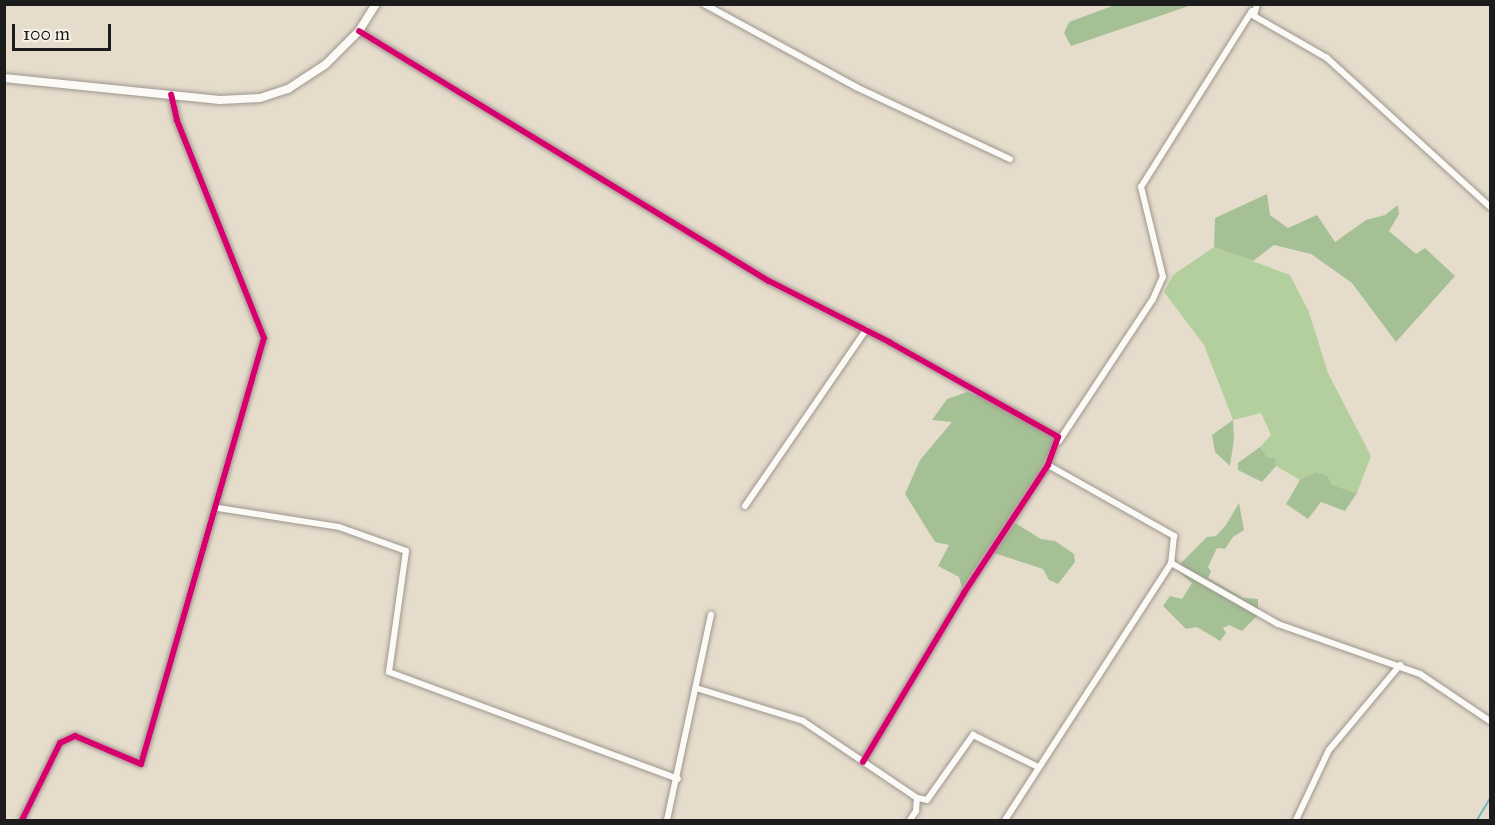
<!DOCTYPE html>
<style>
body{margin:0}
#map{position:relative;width:1495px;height:825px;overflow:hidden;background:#e6dccc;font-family:"IM FELL Great Primer",serif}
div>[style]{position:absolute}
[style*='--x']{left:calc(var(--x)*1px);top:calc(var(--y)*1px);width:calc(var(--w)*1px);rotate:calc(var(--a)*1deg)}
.green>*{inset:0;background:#b4cf9e}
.forest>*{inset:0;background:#a5c095}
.stream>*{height:2px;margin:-1px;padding:0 1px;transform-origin:1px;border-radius:1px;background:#6fbabf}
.roads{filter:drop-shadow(0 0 2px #9d978e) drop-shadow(0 0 2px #9d978e)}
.minor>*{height:6px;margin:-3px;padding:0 3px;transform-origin:3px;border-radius:3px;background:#fbfaf7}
.tertiary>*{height:8px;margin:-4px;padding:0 4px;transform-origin:4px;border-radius:4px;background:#fbfaf7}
.cycleway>*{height:6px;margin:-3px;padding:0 3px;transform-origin:3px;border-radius:3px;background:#d6006c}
span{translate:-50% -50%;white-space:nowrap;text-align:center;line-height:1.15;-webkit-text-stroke:4.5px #f7f3e8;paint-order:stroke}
.frame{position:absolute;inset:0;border:6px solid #1c1c1c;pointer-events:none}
.scale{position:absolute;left:12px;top:24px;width:99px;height:27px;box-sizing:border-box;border:3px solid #1c1c1c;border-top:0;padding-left:8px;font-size:18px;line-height:21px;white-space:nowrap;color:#1c1c1c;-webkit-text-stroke:4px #f7f3e8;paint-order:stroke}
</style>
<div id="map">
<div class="green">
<div style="clip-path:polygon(1214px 247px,1290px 275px,1309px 312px,1328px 373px,1371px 456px,1357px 493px,1332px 485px,1327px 475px,1318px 472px,1300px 480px,1276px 466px,1274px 458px,1267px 457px,1260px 447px,1271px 435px,1261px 413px,1233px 420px,1204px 345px,1164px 292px,1173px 275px)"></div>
</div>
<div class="forest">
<div style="clip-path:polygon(1115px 5px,1115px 4px,1192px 5px,1071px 46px,1064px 33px,1069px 22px)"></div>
<div style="clip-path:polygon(1267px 194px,1270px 215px,1288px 228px,1317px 215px,1335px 242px,1366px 220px,1385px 215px,1398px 205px,1399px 214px,1389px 231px,1416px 254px,1425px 248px,1455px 276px,1396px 342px,1352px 283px,1311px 254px,1274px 245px,1253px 261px,1214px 247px,1215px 218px)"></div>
<div style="clip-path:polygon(967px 392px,991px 401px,1056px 437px,1041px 468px,962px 588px,959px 577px,938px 566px,949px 545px,935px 542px,905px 494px,920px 460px,952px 422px,932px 420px,947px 399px)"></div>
<div style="clip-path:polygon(1233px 420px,1234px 439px,1230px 466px,1215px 452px,1212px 435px)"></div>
<div style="clip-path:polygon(1260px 447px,1267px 457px,1275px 458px,1276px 466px,1262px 482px,1238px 470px,1238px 463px)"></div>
<div style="clip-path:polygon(1317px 472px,1327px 475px,1332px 485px,1357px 493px,1345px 511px,1321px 502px,1308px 519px,1286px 504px,1300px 480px)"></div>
<div style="clip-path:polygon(1239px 503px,1244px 530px,1233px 537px,1225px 549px,1217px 548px,1208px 567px,1211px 571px,1208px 578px,1243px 598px,1258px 599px,1258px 615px,1242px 631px,1229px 625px,1223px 628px,1226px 633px,1220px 641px,1197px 627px,1186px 629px,1163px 606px,1170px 596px,1182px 599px,1192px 583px,1175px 569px,1207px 537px,1216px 536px,1226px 525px)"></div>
<div style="clip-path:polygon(1015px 523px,1041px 539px,1055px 541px,1074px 554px,1075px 562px,1058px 584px,1049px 580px,1043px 569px,994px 553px)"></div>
</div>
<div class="stream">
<div style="--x:1477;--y:820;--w:26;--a:-59"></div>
</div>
<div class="roads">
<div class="minor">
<div style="--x:704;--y:4;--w:173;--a:28.6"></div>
<div style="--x:856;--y:87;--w:170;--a:25.1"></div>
<div style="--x:1257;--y:4;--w:12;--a:104"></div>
<div style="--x:1254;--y:16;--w:84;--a:29.9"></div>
<div style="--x:1327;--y:58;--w:221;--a:42.4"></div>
<div style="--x:359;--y:31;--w:480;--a:31.4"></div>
<div style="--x:769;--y:281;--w:135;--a:26.9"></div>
<div style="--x:889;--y:342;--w:194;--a:29.3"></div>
<div style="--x:1058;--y:437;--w:30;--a:110"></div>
<div style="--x:1048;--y:465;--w:153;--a:123.3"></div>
<div style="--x:964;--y:593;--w:197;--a:120.9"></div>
<div style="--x:1059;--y:441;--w:170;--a:-56.5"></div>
<div style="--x:1153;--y:299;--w:24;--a:-66"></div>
<div style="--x:1163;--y:277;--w:93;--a:-103.7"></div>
<div style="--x:1141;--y:187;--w:208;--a:-57.8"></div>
<div style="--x:1048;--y:465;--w:145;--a:29.4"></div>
<div style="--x:1174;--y:536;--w:27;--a:96"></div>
<div style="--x:745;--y:506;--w:214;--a:-55.5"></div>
<div style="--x:218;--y:508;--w:122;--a:8.9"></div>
<div style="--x:339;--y:527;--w:71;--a:19.7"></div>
<div style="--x:406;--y:551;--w:122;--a:98"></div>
<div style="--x:389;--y:672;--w:308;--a:20.3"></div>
<div style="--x:696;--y:688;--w:112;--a:17.1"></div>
<div style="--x:803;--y:721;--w:138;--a:34"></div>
<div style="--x:917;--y:798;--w:10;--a:11"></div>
<div style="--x:927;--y:800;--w:80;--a:-54.7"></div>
<div style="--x:973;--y:735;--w:72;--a:26.2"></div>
<div style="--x:22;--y:820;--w:86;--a:-63.7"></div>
<div style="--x:60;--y:743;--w:17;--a:-25"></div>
<div style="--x:75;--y:736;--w:72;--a:23"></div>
<div style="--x:141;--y:764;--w:443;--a:-73.9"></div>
<div style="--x:264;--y:338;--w:235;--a:-111.8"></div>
<div style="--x:177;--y:120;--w:26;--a:-103"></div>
<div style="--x:667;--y:820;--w:210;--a:-77.9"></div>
<div style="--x:910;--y:820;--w:11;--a:-56"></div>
<div style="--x:916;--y:811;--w:13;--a:-86"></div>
<div style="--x:1005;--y:820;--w:306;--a:-57.1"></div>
<div style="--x:1171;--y:563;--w:123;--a:29.7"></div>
<div style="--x:1278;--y:624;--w:151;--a:19.4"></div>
<div style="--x:1420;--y:674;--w:84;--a:33.9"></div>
<div style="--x:1296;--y:820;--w:77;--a:-64.8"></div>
<div style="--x:1329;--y:750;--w:111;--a:-50.1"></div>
</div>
<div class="tertiary">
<div style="--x:4;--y:78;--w:217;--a:5.8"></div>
<div style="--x:220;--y:100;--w:40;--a:-2.9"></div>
<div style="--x:260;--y:98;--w:29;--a:-18"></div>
<div style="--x:288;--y:89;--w:45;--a:-33.3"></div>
<div style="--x:326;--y:64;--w:47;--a:-45"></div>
<div style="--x:359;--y:31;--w:32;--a:-58"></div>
</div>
</div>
<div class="cycleway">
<div style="--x:359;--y:31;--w:480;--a:31.4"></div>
<div style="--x:769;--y:281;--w:135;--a:26.9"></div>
<div style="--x:889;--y:342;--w:194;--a:29.3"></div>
<div style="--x:1058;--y:437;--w:30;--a:110"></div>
<div style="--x:1048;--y:465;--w:153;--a:123.3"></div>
<div style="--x:964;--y:593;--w:197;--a:120.9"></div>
<div style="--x:22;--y:820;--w:86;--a:-63.7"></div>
<div style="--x:60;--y:743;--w:17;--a:-25"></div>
<div style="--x:75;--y:736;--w:72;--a:23"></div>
<div style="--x:141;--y:764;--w:443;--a:-73.9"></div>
<div style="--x:264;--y:338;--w:235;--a:-111.8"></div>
<div style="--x:177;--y:120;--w:26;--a:-103"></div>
</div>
<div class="frame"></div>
<div class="scale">100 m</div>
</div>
